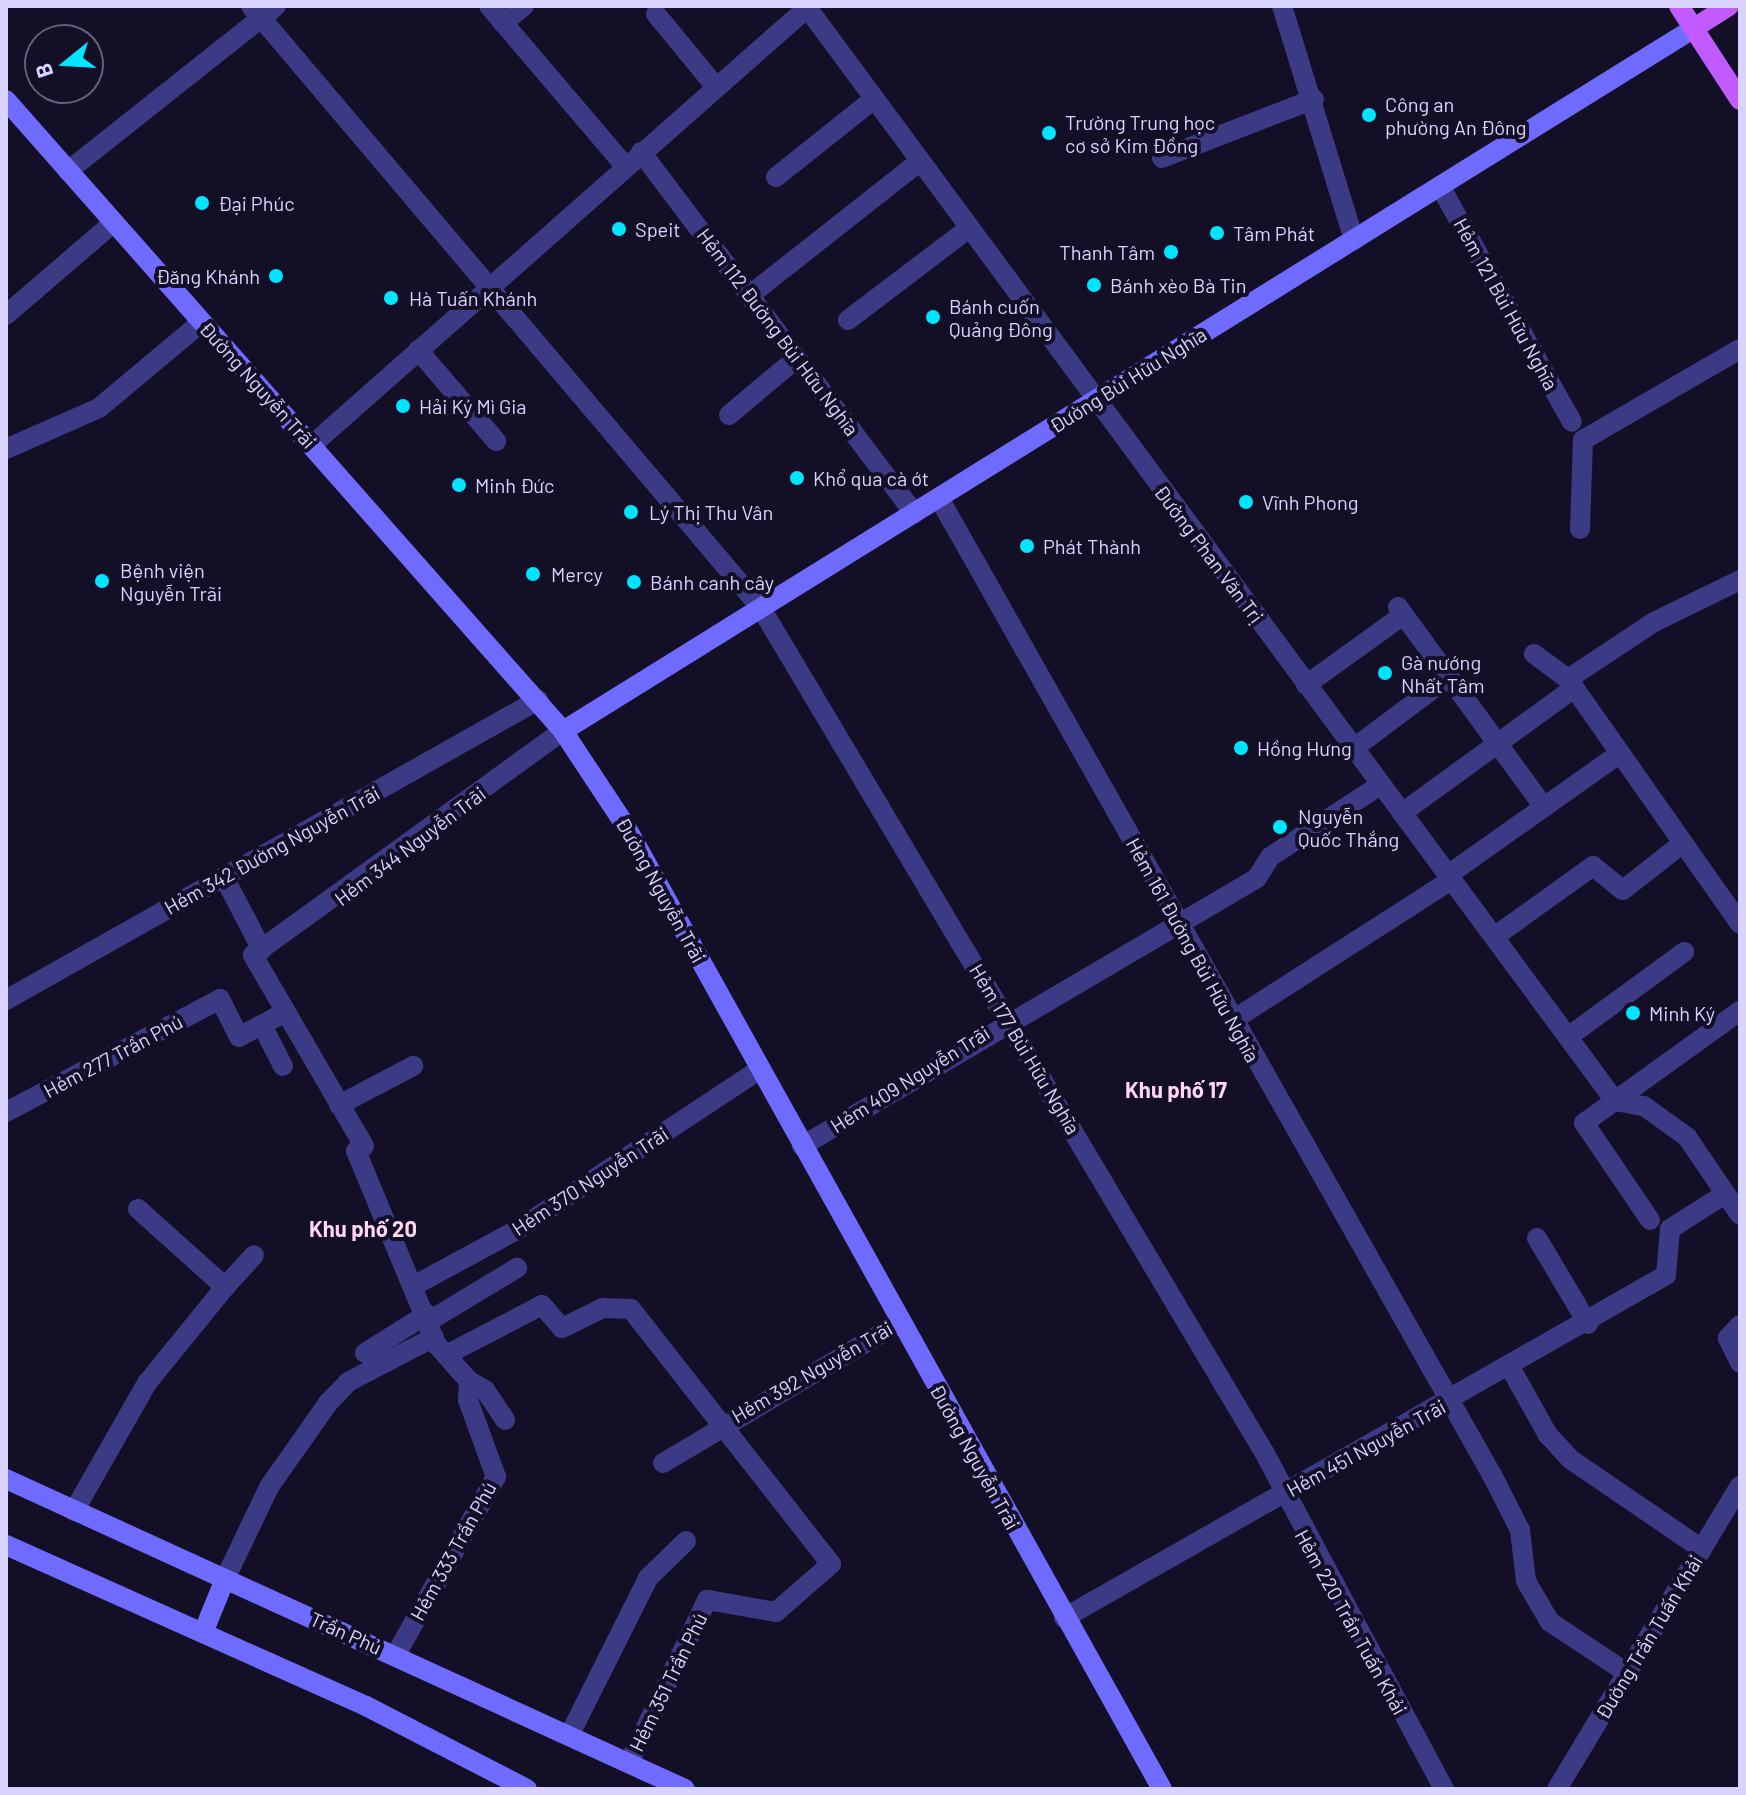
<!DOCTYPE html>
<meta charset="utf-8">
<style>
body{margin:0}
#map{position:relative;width:1746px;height:1795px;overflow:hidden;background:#130f26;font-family:Barlow,sans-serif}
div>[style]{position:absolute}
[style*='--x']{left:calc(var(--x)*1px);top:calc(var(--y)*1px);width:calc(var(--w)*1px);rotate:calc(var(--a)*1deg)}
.lane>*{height:20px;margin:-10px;padding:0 10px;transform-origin:10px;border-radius:10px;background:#3d3a85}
.street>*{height:20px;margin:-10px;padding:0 10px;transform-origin:10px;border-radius:10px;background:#3d3a85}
.secondary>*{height:20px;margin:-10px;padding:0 10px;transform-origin:10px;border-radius:10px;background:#6f6bff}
.primary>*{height:20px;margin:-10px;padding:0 10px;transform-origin:10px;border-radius:10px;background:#c25bff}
.dots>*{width:22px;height:22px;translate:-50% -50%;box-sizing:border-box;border:4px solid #130f26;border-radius:50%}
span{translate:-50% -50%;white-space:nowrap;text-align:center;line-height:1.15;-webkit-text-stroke:8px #130f26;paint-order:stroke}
.poi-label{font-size:20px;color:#d9d4ff}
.left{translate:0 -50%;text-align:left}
.right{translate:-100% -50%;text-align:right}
.street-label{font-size:20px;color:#d9d4ff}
.neighbourhood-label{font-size:22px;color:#ffd6f0;font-weight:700}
.frame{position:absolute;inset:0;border:8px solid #d9d4ff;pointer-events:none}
.north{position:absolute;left:24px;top:24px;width:80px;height:80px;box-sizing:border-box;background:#130f26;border:2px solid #625e7d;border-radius:50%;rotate:252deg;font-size:22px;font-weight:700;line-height:32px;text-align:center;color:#d9d4ff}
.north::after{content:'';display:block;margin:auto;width:28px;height:36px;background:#00e5ff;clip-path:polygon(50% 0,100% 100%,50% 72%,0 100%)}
</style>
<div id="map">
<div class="lane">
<div style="--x:251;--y:6;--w:789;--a:49.73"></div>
<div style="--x:761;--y:608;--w:983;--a:59.21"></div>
<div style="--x:1264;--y:1452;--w:382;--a:61.9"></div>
<div style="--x:489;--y:6;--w:210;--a:49.6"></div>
<div style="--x:1282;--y:6;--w:245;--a:72.9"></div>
<div style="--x:656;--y:14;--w:94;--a:50.6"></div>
<div style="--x:503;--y:23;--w:27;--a:-39"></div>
<div style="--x:641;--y:152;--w:453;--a:52.9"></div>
<div style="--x:1162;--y:158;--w:163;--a:-21.2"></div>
<div style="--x:68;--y:171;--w:265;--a:-38.4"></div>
<div style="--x:776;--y:177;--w:125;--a:-38.5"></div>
<div style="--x:1440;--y:186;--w:270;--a:60.8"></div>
<div style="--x:750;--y:295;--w:216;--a:-38.2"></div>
<div style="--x:6;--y:315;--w:141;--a:-40.7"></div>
<div style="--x:848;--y:320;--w:152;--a:-37.2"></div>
<div style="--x:418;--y:350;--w:120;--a:49.4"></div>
<div style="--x:729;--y:415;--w:89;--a:-40"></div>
<div style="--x:312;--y:445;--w:660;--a:-41.44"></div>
<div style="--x:6;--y:449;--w:102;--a:-23.8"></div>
<div style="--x:99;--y:408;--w:134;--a:-39.9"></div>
<div style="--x:939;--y:498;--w:1123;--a:60.49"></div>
<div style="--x:1492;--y:1475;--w:62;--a:63"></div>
<div style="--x:1520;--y:1530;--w:51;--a:83.3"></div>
<div style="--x:1526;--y:1581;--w:48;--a:59.7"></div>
<div style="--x:1550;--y:1622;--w:92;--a:33.5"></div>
<div style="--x:1398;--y:607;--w:248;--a:53.9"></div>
<div style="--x:1534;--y:654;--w:42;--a:36.3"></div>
<div style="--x:1568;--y:679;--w:299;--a:54.9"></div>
<div style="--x:1568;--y:679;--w:103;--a:-33.5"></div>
<div style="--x:1654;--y:622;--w:96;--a:-26"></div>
<div style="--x:1306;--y:685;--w:120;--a:-35.8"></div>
<div style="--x:1354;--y:748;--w:119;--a:-36.8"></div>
<div style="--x:1402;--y:813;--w:213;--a:-36"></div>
<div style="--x:1448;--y:875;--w:211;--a:-35.3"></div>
<div style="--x:224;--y:877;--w:82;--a:62.5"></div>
<div style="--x:1494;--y:937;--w:122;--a:-35.6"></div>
<div style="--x:1593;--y:866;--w:38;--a:39"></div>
<div style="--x:1623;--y:890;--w:76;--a:-38.1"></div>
<div style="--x:6;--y:1000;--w:611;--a:-29.42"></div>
<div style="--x:1233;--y:1020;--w:259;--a:-32.7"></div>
<div style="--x:262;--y:1025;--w:46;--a:62.9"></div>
<div style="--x:1568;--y:1037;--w:144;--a:-36.2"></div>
<div style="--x:1615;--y:1101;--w:29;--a:10"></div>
<div style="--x:1644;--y:1106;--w:53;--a:35.8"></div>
<div style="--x:1687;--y:1137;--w:94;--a:55.8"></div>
<div style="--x:339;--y:1105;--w:84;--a:-27.8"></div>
<div style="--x:6;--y:1112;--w:242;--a:-27.8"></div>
<div style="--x:220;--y:999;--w:42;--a:63.4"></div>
<div style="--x:239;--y:1037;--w:49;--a:-28.1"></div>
<div style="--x:802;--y:1146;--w:528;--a:-30.5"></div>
<div style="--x:1257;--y:878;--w:25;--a:-58"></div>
<div style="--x:1270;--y:857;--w:131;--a:-33.2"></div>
<div style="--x:1650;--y:1220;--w:117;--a:-124.2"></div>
<div style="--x:1584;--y:1123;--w:192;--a:-35.7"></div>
<div style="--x:1537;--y:1238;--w:100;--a:59.3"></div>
<div style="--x:417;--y:1284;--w:117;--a:-28.5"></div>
<div style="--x:520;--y:1228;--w:287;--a:-33.5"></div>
<div style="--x:225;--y:1287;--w:43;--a:-47.8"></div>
<div style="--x:429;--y:1321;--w:103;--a:-31.1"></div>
<div style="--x:1740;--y:1325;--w:18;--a:133"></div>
<div style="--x:1728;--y:1338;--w:28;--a:64"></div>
<div style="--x:365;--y:1353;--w:73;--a:-32.2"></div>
<div style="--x:446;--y:1355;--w:108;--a:-27.5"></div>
<div style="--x:542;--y:1305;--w:30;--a:49"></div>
<div style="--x:562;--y:1328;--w:46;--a:-26"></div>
<div style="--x:603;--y:1308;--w:28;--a:2"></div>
<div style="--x:631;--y:1309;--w:324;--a:51.9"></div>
<div style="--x:831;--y:1564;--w:73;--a:138.9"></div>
<div style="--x:776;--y:1612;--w:70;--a:-170.1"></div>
<div style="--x:707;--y:1600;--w:181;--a:115.6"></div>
<div style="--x:1510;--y:1367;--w:78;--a:60.8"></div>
<div style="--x:1548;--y:1435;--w:33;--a:47"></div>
<div style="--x:1570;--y:1459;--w:160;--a:34.3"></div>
<div style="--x:469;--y:1381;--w:18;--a:29"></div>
<div style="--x:485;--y:1390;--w:36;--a:56"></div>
<div style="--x:663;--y:1463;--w:276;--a:-30.7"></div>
<div style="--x:74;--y:1511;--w:147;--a:-60.3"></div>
<div style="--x:147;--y:1383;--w:124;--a:-50.9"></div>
<div style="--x:225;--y:1287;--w:117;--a:-138.1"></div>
<div style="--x:225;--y:1579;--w:102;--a:-64.4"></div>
<div style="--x:269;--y:1487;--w:103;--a:-54.9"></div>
<div style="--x:328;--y:1403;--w:29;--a:-46"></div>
<div style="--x:348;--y:1382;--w:97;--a:-27.6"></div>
<div style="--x:1064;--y:1618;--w:693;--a:-29.67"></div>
<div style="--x:1666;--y:1275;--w:46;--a:-85"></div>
<div style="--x:1670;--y:1229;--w:65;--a:-32.5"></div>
<div style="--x:395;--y:1656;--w:206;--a:-60.6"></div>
<div style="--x:496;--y:1477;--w:82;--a:-110"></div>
<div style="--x:468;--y:1400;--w:19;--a:-87"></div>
<div style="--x:469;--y:1381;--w:50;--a:-131.7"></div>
<div style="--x:436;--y:1344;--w:209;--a:-112.5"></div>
<div style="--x:356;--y:1151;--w:9;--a:-32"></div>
<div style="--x:364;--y:1146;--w:221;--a:-120.2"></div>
<div style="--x:253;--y:955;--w:382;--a:-35.9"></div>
<div style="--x:569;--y:1736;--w:177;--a:-63.4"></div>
<div style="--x:648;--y:1578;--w:53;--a:-44.2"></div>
</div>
<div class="street">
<div style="--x:806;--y:6;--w:1361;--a:53.54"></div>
<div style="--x:1580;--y:529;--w:89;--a:-88.1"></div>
<div style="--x:1583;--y:440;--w:181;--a:-30.1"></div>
<div style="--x:1557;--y:1789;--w:354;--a:-58.9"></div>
</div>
<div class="secondary">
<div style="--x:6;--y:100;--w:842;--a:48.56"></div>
<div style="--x:563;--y:731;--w:113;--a:56.6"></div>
<div style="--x:625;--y:825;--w:1103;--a:60.88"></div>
<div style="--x:563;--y:731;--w:1332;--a:-31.86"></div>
<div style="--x:6;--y:1479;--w:746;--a:24.54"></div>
<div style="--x:6;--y:1545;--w:394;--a:24.1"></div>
<div style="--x:366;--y:1706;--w:181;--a:27.3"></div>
<div style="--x:203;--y:1633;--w:58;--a:-67.8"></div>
</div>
<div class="primary">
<div style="--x:1679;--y:6;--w:112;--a:57"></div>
<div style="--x:1694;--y:28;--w:41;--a:-32.2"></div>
</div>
<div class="dots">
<div style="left:1369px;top:115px;background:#00e5ff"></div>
<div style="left:1049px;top:133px;background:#00e5ff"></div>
<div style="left:202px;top:203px;background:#00e5ff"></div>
<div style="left:619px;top:229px;background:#00e5ff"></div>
<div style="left:1217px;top:233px;background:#00e5ff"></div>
<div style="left:1171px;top:252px;background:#00e5ff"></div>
<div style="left:276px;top:276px;background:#00e5ff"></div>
<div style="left:1094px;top:285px;background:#00e5ff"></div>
<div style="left:391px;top:298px;background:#00e5ff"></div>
<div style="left:933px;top:317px;background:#00e5ff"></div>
<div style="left:403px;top:406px;background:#00e5ff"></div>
<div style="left:797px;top:478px;background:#00e5ff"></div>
<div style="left:459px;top:485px;background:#00e5ff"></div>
<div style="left:1246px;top:502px;background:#00e5ff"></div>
<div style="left:631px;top:512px;background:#00e5ff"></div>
<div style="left:1027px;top:546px;background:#00e5ff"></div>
<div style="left:533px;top:574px;background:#00e5ff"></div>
<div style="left:102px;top:581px;background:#00e5ff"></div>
<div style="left:634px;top:582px;background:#00e5ff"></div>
<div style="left:1385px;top:673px;background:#00e5ff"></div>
<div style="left:1241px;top:748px;background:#00e5ff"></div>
<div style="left:1280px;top:827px;background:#00e5ff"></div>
<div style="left:1633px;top:1013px;background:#00e5ff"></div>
</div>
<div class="poi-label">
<span class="left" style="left:1385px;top:116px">Công an<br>phường An Đông</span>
<span class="left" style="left:1065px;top:134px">Trường Trung học<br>cơ sở Kim Đồng</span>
<span class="left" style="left:218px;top:203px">Đại Phúc</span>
<span class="left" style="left:635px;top:229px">Speit</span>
<span class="left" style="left:1233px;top:233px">Tâm Phát</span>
<span class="right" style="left:1155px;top:252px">Thanh Tâm</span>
<span class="right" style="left:260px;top:276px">Đăng Khánh</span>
<span class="left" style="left:1110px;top:285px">Bánh xèo Bà Tin</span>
<span class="left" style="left:409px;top:298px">Hà Tuấn Khánh</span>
<span class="left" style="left:949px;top:318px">Bánh cuốn<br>Quảng Đông</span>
<span class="left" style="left:419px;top:406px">Hải Ký Mì Gia</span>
<span class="left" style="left:813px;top:478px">Khổ qua cà ớt</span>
<span class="left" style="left:475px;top:485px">Minh Đức</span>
<span class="left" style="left:1262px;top:502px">Vĩnh Phong</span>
<span class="left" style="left:649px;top:512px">Lý Thị Thu Vân</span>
<span class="left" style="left:1043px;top:546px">Phát Thành</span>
<span class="left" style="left:120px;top:582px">Bệnh viện<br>Nguyễn Trãi</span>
<span class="left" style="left:551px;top:574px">Mercy</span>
<span class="left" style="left:650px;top:582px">Bánh canh cây</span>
<span class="left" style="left:1401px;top:674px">Gà nướng<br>Nhất Tâm</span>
<span class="left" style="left:1257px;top:748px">Hồng Hưng</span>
<span class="left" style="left:1298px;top:828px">Nguyễn<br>Quốc Thắng</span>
<span class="left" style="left:1649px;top:1013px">Minh Ký</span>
</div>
<div class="street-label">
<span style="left:1506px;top:304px;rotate:61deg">Hẻm 121 Bùi Hữu Nghĩa</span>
<span style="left:778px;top:332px;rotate:53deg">Hẻm 112 Đường Bùi Hữu Nghĩa</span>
<span style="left:1128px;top:380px;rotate:-32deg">Đường Bùi Hữu Nghĩa</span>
<span style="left:258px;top:385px;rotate:48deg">Đường Nguyễn Trãi</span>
<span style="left:1209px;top:554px;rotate:53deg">Đường Phan Văn Trị</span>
<span style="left:410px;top:846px;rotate:-37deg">Hẻm 344 Nguyễn Trãi</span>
<span style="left:272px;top:850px;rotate:-29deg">Hẻm 342 Đường Nguyễn Trãi</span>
<span style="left:661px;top:890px;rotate:61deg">Đường Nguyễn Trãi</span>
<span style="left:1193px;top:950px;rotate:61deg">Hẻm 161 Đường Bùi Hữu Nghĩa</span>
<span style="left:1025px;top:1049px;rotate:59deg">Hẻm 177 Bùi Hữu Nghĩa</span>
<span style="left:113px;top:1056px;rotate:-28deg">Hẻm 277 Trần Phú</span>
<span style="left:910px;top:1079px;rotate:-32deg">Hẻm 409 Nguyễn Trãi</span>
<span style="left:590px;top:1181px;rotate:-33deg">Hẻm 370 Nguyễn Trãi</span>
<span style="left:812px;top:1372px;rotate:-30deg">Hẻm 392 Nguyễn Trãi</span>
<span style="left:1366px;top:1448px;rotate:-29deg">Hẻm 451 Nguyễn Trãi</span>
<span style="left:975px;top:1457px;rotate:61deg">Đường Nguyễn Trãi</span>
<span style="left:453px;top:1551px;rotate:-61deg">Hẻm 333 Trần Phú</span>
<span style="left:1351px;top:1622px;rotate:61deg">Hẻm 220 Trần Tuấn Khải</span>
<span style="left:346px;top:1633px;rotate:24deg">Trần Phú</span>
<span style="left:1649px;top:1637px;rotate:-59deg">Đường Trần Tuấn Khải</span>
<span style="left:668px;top:1682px;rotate:-64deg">Hẻm 351 Trần Phú</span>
</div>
<div class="neighbourhood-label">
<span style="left:1176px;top:1090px">Khu phố 17</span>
<span style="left:363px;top:1229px">Khu phố 20</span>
</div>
<div class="frame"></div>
<div class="north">B</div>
</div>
